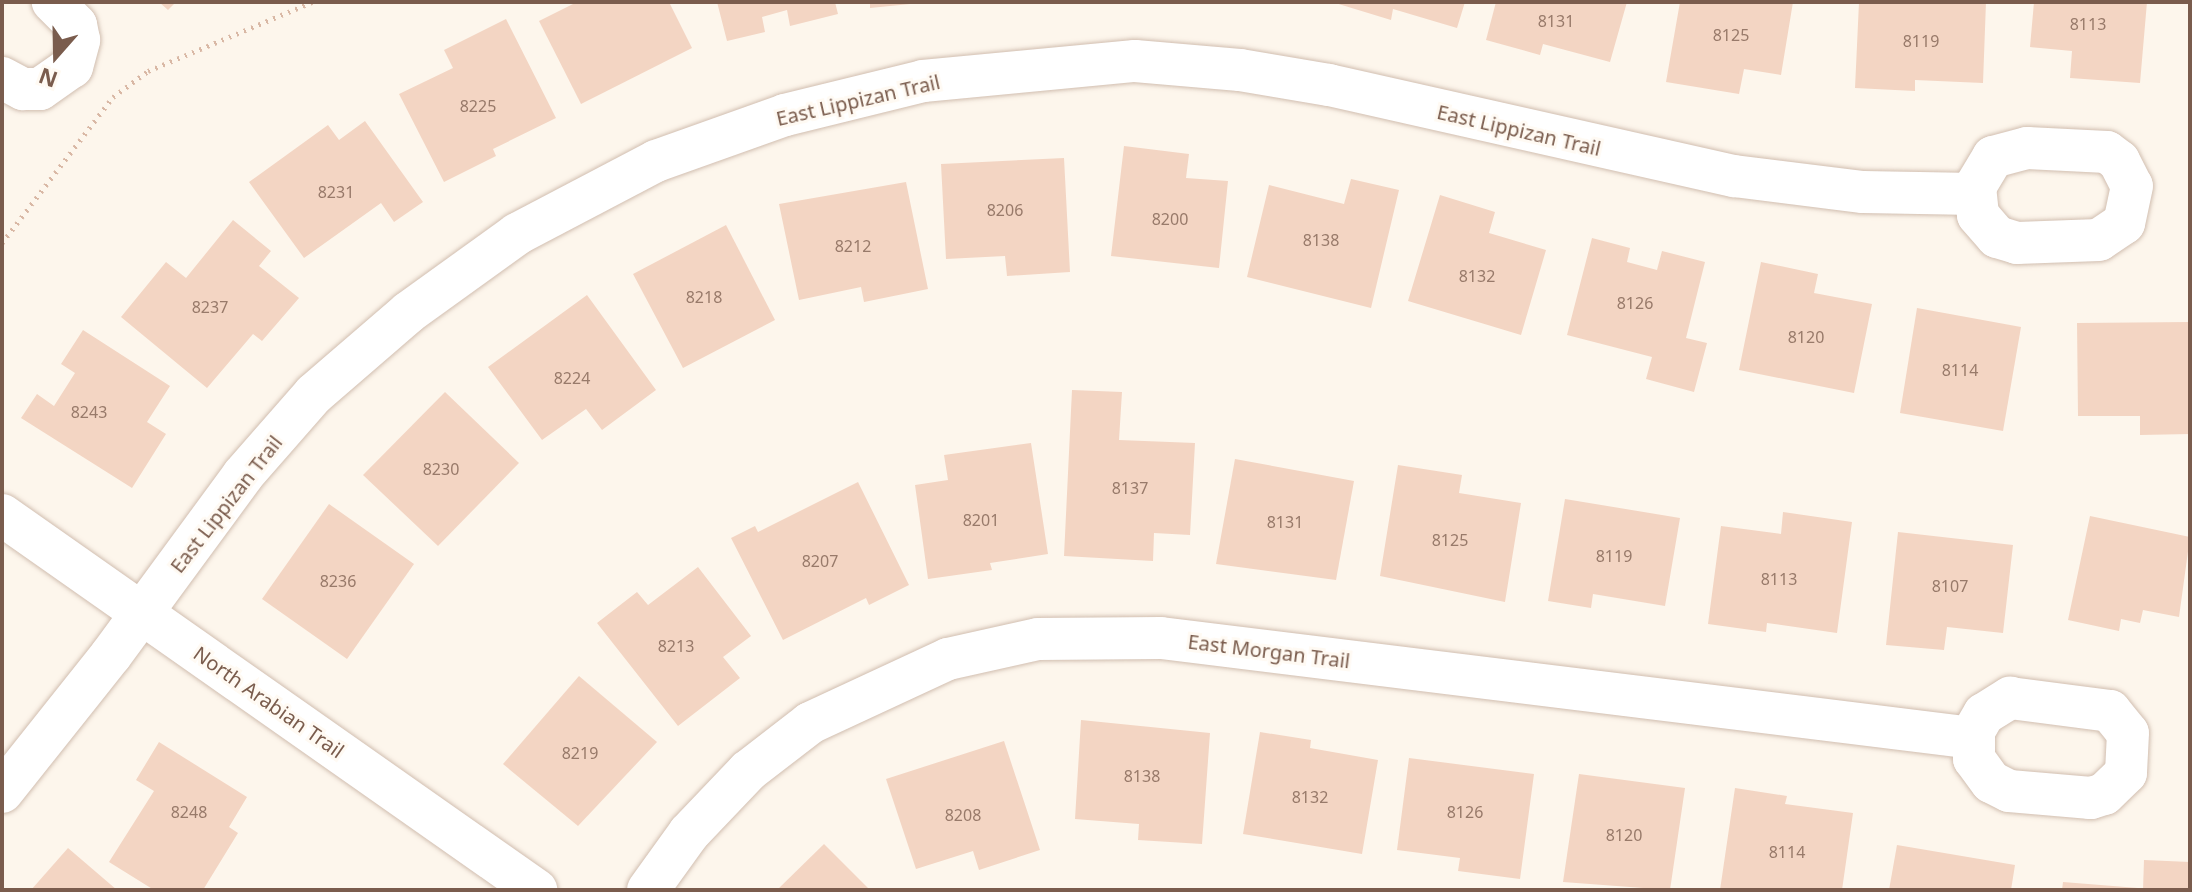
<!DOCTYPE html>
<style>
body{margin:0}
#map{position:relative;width:2192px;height:892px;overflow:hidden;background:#fdf6ec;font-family:"Noto Sans",sans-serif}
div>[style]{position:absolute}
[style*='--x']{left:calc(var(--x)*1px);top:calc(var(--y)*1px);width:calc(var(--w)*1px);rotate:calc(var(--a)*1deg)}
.building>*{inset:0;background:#f3d5c3}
.path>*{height:5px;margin-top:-2.5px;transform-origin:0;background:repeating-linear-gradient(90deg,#d9b8a5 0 2px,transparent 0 8px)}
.roads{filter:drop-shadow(0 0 2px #d1beb0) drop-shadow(0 0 2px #d1beb0)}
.minor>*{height:42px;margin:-21px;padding:0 21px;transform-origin:21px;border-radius:21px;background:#fff}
span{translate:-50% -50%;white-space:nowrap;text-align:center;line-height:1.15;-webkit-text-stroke:6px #fffaf3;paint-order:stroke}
.number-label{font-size:16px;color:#987a6a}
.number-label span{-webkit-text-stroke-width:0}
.street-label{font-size:20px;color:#7a5c4d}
.frame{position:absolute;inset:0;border:4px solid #7a5c4d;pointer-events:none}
.north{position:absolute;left:16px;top:16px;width:80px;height:80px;-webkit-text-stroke:6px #fffaf3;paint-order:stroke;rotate:200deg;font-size:22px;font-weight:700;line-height:32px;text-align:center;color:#7a5c4d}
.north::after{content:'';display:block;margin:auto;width:28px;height:36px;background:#7a5c4d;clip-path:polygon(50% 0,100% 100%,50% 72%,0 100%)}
</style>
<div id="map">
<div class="building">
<div style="clip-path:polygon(159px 2px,176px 2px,168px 10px)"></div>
<div style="clip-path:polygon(577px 2px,669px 2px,692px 48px,581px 104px,539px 21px)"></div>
<div style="clip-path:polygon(717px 2px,835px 2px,838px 14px,790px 26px,787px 10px,762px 17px,765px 32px,727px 41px)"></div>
<div style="clip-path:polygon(870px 2px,909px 2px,910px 4px,870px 8px)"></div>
<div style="clip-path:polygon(1332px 2px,1465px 2px,1457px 28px,1393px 9px,1391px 20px)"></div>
<div style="clip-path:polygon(1496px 2px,1627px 2px,1610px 62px,1543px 44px,1540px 55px,1486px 40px)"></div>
<div style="clip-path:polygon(1680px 2px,1793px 2px,1781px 75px,1744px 69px,1739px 94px,1666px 82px)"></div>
<div style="clip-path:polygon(1859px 2px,1986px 2px,1983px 83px,1915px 80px,1915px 91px,1855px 88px)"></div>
<div style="clip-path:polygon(2034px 2px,2147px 2px,2140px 83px,2070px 78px,2072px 51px,2030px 47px)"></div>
<div style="clip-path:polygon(506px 19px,556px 118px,493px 149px,496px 156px,444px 182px,399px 94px,453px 68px,444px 50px)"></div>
<div style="clip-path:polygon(365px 121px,423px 202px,394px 222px,381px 203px,304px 258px,249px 182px,328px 125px,339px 140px)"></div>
<div style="clip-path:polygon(1124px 146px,1189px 154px,1186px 178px,1228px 181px,1219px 268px,1111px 256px)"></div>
<div style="clip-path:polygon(1064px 158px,1070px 272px,1007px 276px,1005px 256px,946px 259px,941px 164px)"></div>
<div style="clip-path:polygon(1351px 179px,1399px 190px,1371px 308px,1247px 277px,1269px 185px,1344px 204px)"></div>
<div style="clip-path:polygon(906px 182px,928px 289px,864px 302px,861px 287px,799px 300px,779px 204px)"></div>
<div style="clip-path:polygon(1440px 195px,1495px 212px,1489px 233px,1546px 250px,1521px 335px,1408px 301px)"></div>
<div style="clip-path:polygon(233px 220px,271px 251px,259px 266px,299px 298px,262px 341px,253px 334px,207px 388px,121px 317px,166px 262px,186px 278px)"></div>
<div style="clip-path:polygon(726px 225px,775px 320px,683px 368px,633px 274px)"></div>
<div style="clip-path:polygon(1592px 238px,1630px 248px,1627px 262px,1657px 270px,1662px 251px,1705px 262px,1686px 338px,1707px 343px,1694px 392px,1646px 379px,1652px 357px,1567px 335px)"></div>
<div style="clip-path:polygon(1761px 262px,1818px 274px,1814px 293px,1872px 304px,1854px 393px,1739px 370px)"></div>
<div style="clip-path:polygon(587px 295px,656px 390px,602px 430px,586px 409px,542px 440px,488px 367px)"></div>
<div style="clip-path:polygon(1917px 308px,2021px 327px,2003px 431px,1900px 413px)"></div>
<div style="clip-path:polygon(2190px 322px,2190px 434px,2140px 435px,2140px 416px,2078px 416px,2077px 323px)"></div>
<div style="clip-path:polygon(83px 330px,170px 386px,147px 422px,166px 434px,132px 488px,21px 418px,37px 394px,54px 406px,75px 373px,61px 364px)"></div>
<div style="clip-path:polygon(1072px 390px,1122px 392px,1119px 440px,1195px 443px,1190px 535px,1154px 533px,1153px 561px,1064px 556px)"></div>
<div style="clip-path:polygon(445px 392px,519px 463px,438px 546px,363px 475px)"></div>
<div style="clip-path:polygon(1031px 443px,1048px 554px,990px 563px,992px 570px,928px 579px,915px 485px,948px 480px,944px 455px)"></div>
<div style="clip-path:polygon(1235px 459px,1354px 481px,1336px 580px,1216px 564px)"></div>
<div style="clip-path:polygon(1398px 465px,1462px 475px,1459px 493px,1521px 503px,1505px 602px,1380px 576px)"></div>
<div style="clip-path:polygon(858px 482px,909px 585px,869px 605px,866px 598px,783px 640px,731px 538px,755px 526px,758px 532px)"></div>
<div style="clip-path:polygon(1565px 499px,1680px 518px,1665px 606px,1593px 594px,1591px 608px,1548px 601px)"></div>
<div style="clip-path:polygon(329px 504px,414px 564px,347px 659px,262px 599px)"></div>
<div style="clip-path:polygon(1783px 512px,1852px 522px,1837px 633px,1767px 623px,1766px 632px,1708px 624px,1721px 526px,1781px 534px)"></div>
<div style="clip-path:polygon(2090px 516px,2190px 537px,2179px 617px,2143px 610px,2140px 623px,2121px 619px,2119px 631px,2068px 620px)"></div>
<div style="clip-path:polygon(1898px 532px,2013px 545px,2003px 633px,1947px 627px,1944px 650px,1886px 645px)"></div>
<div style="clip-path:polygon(698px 567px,751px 636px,723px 657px,740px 678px,678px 726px,597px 623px,637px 592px,648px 605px)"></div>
<div style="clip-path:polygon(579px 676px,657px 742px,578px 826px,503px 764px)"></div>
<div style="clip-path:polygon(1081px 720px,1210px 733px,1202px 844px,1138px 840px,1139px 824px,1075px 819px)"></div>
<div style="clip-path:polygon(1260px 732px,1311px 740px,1310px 748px,1378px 760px,1362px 854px,1243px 834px)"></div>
<div style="clip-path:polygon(1004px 741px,1040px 850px,979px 870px,973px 851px,916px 869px,886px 779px)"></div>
<div style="clip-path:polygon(159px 742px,247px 797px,229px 827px,238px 833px,203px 890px,154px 890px,109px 862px,154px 791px,136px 780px)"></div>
<div style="clip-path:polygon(1409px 758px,1534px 774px,1520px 879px,1458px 871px,1460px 858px,1397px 850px)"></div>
<div style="clip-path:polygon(1579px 774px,1685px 788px,1670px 890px,1563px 882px)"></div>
<div style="clip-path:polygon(1735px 788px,1787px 796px,1785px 804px,1853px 813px,1842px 890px,1720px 890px)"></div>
<div style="clip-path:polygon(824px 844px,870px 890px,777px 890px)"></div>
<div style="clip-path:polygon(1897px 845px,2015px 865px,2011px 890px,1889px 890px)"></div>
<div style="clip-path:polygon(68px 848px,117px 890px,31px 890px)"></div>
<div style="clip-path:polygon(2144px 860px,2190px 862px,2190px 890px,2143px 890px)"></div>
<div style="clip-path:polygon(2063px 882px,2138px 888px,2138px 890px,2062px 890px)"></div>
</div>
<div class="path">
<div style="--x:2;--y:243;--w:183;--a:-52.8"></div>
<div style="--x:113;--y:97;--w:44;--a:-36.6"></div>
<div style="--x:148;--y:71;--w:178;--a:-22.8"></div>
</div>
<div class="roads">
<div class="minor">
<div style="--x:2;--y:78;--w:24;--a:28"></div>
<div style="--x:23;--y:89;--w:17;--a:0"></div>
<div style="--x:40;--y:89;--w:39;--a:-35"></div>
<div style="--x:72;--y:67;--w:28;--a:-75"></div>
<div style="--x:79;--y:40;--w:15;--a:-101"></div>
<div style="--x:76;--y:25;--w:33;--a:-135"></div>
<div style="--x:2027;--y:148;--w:80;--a:2.9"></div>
<div style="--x:2107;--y:152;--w:15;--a:37"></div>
<div style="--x:2119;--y:161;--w:28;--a:63"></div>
<div style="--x:2132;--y:186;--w:38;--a:102"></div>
<div style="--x:2124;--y:223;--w:30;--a:146"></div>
<div style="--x:2099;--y:240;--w:82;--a:177.9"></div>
<div style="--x:2017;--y:243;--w:21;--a:-163"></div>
<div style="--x:1997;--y:237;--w:29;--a:-131"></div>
<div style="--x:1978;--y:215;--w:28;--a:-96"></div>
<div style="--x:1975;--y:187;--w:35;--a:-59"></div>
<div style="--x:1993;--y:157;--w:35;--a:-15"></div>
<div style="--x:2;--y:515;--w:653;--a:35.08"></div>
<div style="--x:2010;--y:698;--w:101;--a:7.4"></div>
<div style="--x:2110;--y:711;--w:28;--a:51"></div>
<div style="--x:2128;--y:733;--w:40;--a:92.9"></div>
<div style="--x:2126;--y:773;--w:30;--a:136"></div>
<div style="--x:2104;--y:794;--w:14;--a:163"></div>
<div style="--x:2091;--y:798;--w:82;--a:-175.1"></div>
<div style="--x:2009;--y:791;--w:20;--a:-153"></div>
<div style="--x:1991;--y:782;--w:29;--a:-126"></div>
<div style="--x:1974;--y:759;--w:28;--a:-90"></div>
<div style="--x:1974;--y:731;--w:20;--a:-60"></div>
<div style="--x:1984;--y:714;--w:31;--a:-32"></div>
<div style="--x:2;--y:792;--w:175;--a:-51.5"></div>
<div style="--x:111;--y:655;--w:223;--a:-53.7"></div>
<div style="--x:243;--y:475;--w:108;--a:-48.8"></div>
<div style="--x:314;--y:394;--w:125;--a:-40.8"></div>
<div style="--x:409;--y:312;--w:133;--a:-35.8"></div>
<div style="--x:517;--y:234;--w:157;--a:-27.7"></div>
<div style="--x:656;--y:161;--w:137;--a:-19.6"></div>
<div style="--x:785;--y:115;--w:142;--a:-13.8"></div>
<div style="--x:923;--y:81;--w:213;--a:-5.4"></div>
<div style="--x:1135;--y:61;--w:105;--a:4.9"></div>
<div style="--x:1240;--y:70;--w:90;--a:9.6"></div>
<div style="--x:1329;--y:85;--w:415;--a:12.7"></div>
<div style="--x:1734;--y:176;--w:130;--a:7.1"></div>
<div style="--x:1863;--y:192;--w:112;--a:1"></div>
<div style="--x:648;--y:890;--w:70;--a:-54.3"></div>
<div style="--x:689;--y:833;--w:86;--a:-46.4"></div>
<div style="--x:748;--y:771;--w:78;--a:-37.7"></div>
<div style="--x:810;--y:723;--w:152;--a:-24.9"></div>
<div style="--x:948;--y:659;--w:92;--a:-12.5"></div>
<div style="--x:1038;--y:639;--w:123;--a:-0.5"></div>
<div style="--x:1161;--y:638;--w:818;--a:7.02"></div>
</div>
</div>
<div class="number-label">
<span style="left:1556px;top:21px">8131</span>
<span style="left:2088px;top:24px">8113</span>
<span style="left:1731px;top:35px">8125</span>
<span style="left:1921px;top:41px">8119</span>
<span style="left:478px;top:106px">8225</span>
<span style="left:336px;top:192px">8231</span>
<span style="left:1005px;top:210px">8206</span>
<span style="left:1170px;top:219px">8200</span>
<span style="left:1321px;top:240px">8138</span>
<span style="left:853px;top:246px">8212</span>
<span style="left:1477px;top:276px">8132</span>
<span style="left:704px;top:297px">8218</span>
<span style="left:1635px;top:303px">8126</span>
<span style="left:210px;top:307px">8237</span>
<span style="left:1806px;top:337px">8120</span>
<span style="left:1960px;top:370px">8114</span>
<span style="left:572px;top:378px">8224</span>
<span style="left:89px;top:412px">8243</span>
<span style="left:441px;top:469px">8230</span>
<span style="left:1130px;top:488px">8137</span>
<span style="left:981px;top:520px">8201</span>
<span style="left:1285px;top:522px">8131</span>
<span style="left:1450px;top:540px">8125</span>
<span style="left:1614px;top:556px">8119</span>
<span style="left:820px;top:561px">8207</span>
<span style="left:1779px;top:579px">8113</span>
<span style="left:338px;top:581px">8236</span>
<span style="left:1950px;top:586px">8107</span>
<span style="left:676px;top:646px">8213</span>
<span style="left:580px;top:753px">8219</span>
<span style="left:1142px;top:776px">8138</span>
<span style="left:1310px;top:797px">8132</span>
<span style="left:189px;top:812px">8248</span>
<span style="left:1465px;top:812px">8126</span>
<span style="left:963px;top:815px">8208</span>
<span style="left:1624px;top:835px">8120</span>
<span style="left:1787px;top:852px">8114</span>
</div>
<div class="street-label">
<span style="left:858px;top:100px;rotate:-13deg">East Lippizan Trail</span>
<span style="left:1519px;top:130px;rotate:13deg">East Lippizan Trail</span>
<span style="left:226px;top:504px;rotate:-52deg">East Lippizan Trail</span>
<span style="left:1269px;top:651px;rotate:7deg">East Morgan Trail</span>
<span style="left:269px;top:702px;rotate:35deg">North Arabian Trail</span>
</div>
<div class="frame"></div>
<div class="north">N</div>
</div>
